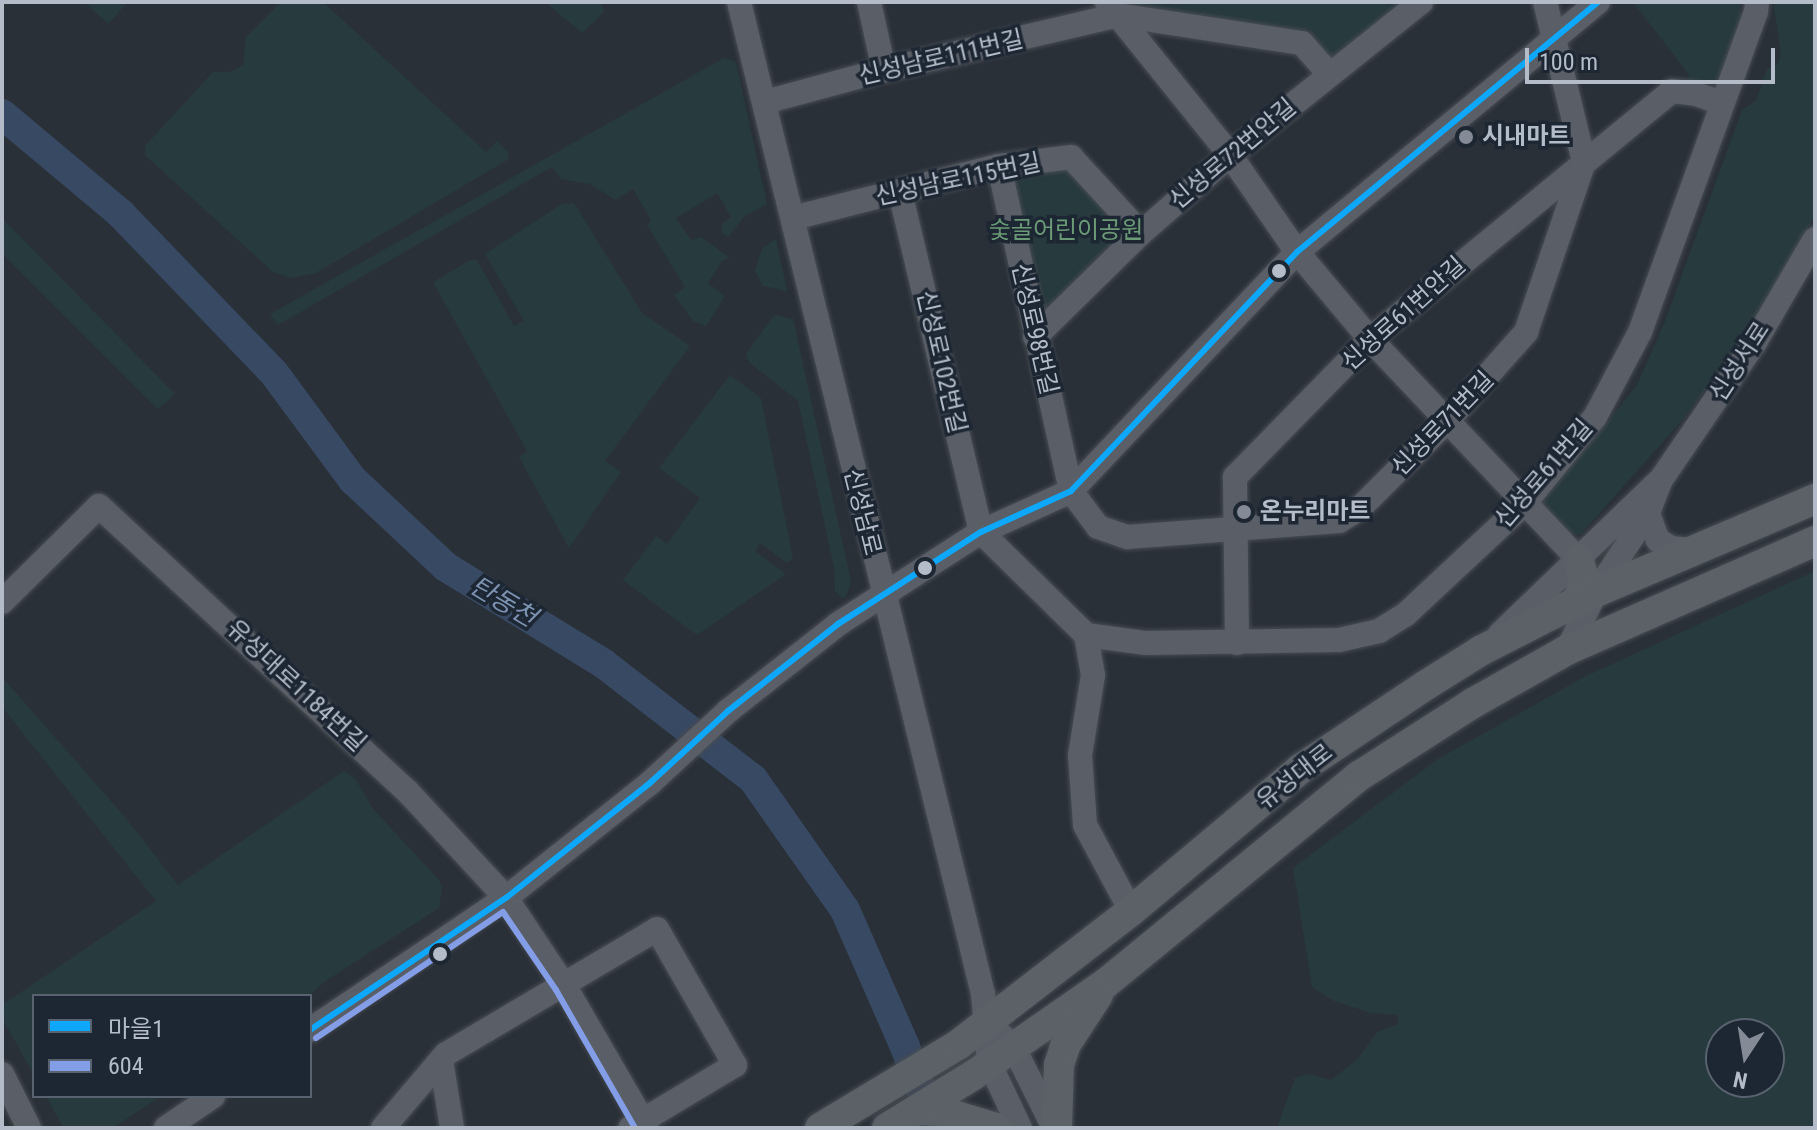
<!DOCTYPE html>
<meta charset="utf-8">
<style>
body{margin:0}
#map{position:relative;width:1817px;height:1130px;overflow:hidden;background:#2a3038;font-family:"Roboto Condensed","Noto Sans KR",sans-serif}
div>[style]{position:absolute}
[style*='--x']{left:calc(var(--x)*1px);top:calc(var(--y)*1px);width:calc(var(--w)*1px);rotate:calc(var(--a)*1deg)}
.green>*{inset:0;background:#273a3e}
.river>*{height:30px;margin:-15px;padding:0 15px;transform-origin:15px;border-radius:15px;background:#384963}
.roads{filter:drop-shadow(0 0 2px #484c53) drop-shadow(0 0 2px #484c53)}
.minor>*{height:24px;margin:-12px;padding:0 12px;transform-origin:12px;border-radius:12px;background:#5a5e66}
.major>*{height:30px;margin:-15px;padding:0 15px;transform-origin:15px;border-radius:15px;background:#5c6168}
.bus-1>*{height:6px;margin:-3px;padding:0 3px;transform-origin:3px;border-radius:3px;background:#0da8fb}
.bus-2>*{height:6px;margin:-3px;padding:0 3px;transform-origin:3px;border-radius:3px;background:#839de6}
.dots>*{width:22px;height:22px;translate:-50% -50%;box-sizing:border-box;border:4px solid #1d2633;border-radius:50%}
span{translate:-50% -50%;white-space:nowrap;text-align:center;line-height:1.15;-webkit-text-stroke:7px #1d2633;paint-order:stroke}
.street-label{font-size:24px;color:#b4bcc9}
.poi-label{font-size:24px;color:#b4bcc9;font-weight:700}
.left{translate:0 -50%;text-align:left}
.park-label{font-size:24px;color:#6b9a76}
.water-label{font-size:26px;color:#7c92b1;font-style:italic}
.frame{position:absolute;inset:0;border:4px solid #b4bcc9;pointer-events:none}
.legend{position:absolute;left:32px;top:994px;width:280px;height:104px;box-sizing:border-box;background:#1d2633;border:2px solid #59626f;margin:0;padding:10px 14px;list-style:none;font-size:24px;color:#b4bcc9}
.legend li{display:flex;align-items:center;gap:16px;height:40px}
.legend b{width:40px;border:2px solid #59626f}
.north{position:absolute;left:1705px;top:1018px;width:80px;height:80px;box-sizing:border-box;background:#1d2633;border:2px solid #59626f;border-radius:50%;rotate:192deg;font-size:22px;font-weight:700;line-height:32px;text-align:center;color:#b4bcc9}
.north::after{content:'';display:block;margin:auto;width:28px;height:36px;background:#848b96;clip-path:polygon(50% 0,100% 100%,50% 72%,0 100%)}
.scale{position:absolute;left:1525px;top:48px;width:250px;height:36px;box-sizing:border-box;border:4px solid #b4bcc9;border-top:0;padding-left:10px;font-size:24px;line-height:28px;white-space:nowrap;color:#b4bcc9;-webkit-text-stroke:6px #1d2633;paint-order:stroke}
</style>
<div id="map">
<div class="green">
<div style="clip-path:polygon(84px 2px,128px 2px,108px 24px)"></div>
<div style="clip-path:polygon(281px 2px,323px 2px,486px 152px,497px 141px,508px 152px,509px 159px,316px 273px,292px 278px,273px 272px,145px 155px,145px 146px,213px 72px,230px 72px,243px 65px,246px 37px)"></div>
<div style="clip-path:polygon(545px 2px,601px 2px,604px 12px,582px 33px)"></div>
<div style="clip-path:polygon(1117px 2px,1415px 2px,1336px 62px,1122px 8px)"></div>
<div style="clip-path:polygon(1633px 2px,1740px 2px,1741px 26px,1716px 96px,1686px 86px,1689px 75px)"></div>
<div style="clip-path:polygon(1773px 2px,1815px 2px,1815px 215px,1762px 312px,1685px 417px,1581px 534px,1561px 534px,1541px 503px,1637px 385px,1665px 321px,1742px 110px,1756px 101px,1767px 69px,1778px 64px,1781px 54px)"></div>
<div style="clip-path:polygon(724px 58px,736px 62px,767px 204px,745px 216px,728px 237px,721px 232px,722px 224px,731px 217px,717px 193px,676px 218px,691px 240px,701px 237px,730px 258px,722px 261px,708px 283px,725px 296px,706px 326px,693px 321px,674px 295px,685px 287px,647px 225px,651px 220px,633px 189px,615px 200px,590px 184px,561px 179px,552px 167px,278px 325px,270px 314px)"></div>
<div style="clip-path:polygon(1069px 165px,1122px 223px,1123px 241px,1042px 314px,1008px 182px,1015px 172px)"></div>
<div style="clip-path:polygon(574px 203px,642px 313px,690px 346px,605px 461px,621px 472px,569px 548px,519px 457px,527px 451px,433px 282px,470px 260px,477px 260px,514px 326px,524px 321px,485px 254px,562px 204px)"></div>
<div style="clip-path:polygon(2px 218px,175px 394px,158px 409px,2px 253px)"></div>
<div style="clip-path:polygon(776px 239px,787px 291px,763px 286px,755px 271px,762px 248px)"></div>
<div style="clip-path:polygon(774px 315px,793px 319px,851px 581px,846px 597px,842px 598px,835px 591px,834px 568px,798px 401px,749px 362px,746px 354px)"></div>
<div style="clip-path:polygon(730px 375px,761px 398px,793px 558px,787px 563px,760px 543px,755px 551px,786px 574px,697px 635px,623px 580px,656px 536px,667px 544px,700px 498px,659px 468px)"></div>
<div style="clip-path:polygon(evenodd,1815px 571px,1815px 1128px,1277px 1128px,1295px 1078px,1308px 1074px,1331px 1080px,1358px 1059px,1377px 1032px,1398px 1024px,1398px 1015px,1371px 1013px,1334px 1001px,1312px 987px,1293px 868px,1438px 759px,1586px 676px,1815px 571px,1721px 1034px,1769px 1034px,1769px 1082px,1721px 1082px,1721px 1034px)"></div>
<div style="clip-path:polygon(2px 677px,125px 817px,178px 885px,344px 771px,356px 780px,373px 809px,438px 879px,442px 887px,439px 908px,324px 982px,309px 996px,34px 996px,34px 1075px,2px 1018px,2px 1005px,156px 901px,2px 707px)"></div>
<div style="clip-path:polygon(46px 1096px,161px 1096px,113px 1128px,63px 1128px)"></div>
</div>
<div class="river">
<div style="--x:2;--y:114;--w:154;--a:40"></div>
<div style="--x:120;--y:213;--w:222;--a:46.1"></div>
<div style="--x:274;--y:373;--w:133;--a:53.6"></div>
<div style="--x:353;--y:480;--w:127;--a:43.1"></div>
<div style="--x:446;--y:567;--w:185;--a:31.5"></div>
<div style="--x:604;--y:664;--w:188;--a:37.7"></div>
<div style="--x:753;--y:779;--w:160;--a:54.9"></div>
<div style="--x:845;--y:910;--w:150;--a:66.3"></div>
<div style="--x:905;--y:1047;--w:87;--a:69.1"></div>
</div>
<div class="roads">
<div class="minor">
<div style="--x:739;--y:2;--w:1022;--a:76.18"></div>
<div style="--x:983;--y:994;--w:68;--a:85"></div>
<div style="--x:989;--y:1062;--w:73;--a:64.8"></div>
<div style="--x:869;--y:2;--w:70;--a:77.6"></div>
<div style="--x:1107;--y:2;--w:196;--a:51.2"></div>
<div style="--x:1230;--y:155;--w:118;--a:55.4"></div>
<div style="--x:1297;--y:252;--w:114;--a:50"></div>
<div style="--x:1370;--y:339;--w:304;--a:46.6"></div>
<div style="--x:765;--y:102;--w:123;--a:-15.1"></div>
<div style="--x:884;--y:70;--w:240;--a:-13.2"></div>
<div style="--x:1118;--y:15;--w:186;--a:8.7"></div>
<div style="--x:1302;--y:43;--w:41;--a:48.9"></div>
<div style="--x:999;--y:166;--w:333;--a:77.5"></div>
<div style="--x:1071;--y:491;--w:45;--a:53.1"></div>
<div style="--x:1098;--y:527;--w:31;--a:19"></div>
<div style="--x:1127;--y:537;--w:213;--a:-4.3"></div>
<div style="--x:1339;--y:521;--w:26;--a:-32"></div>
<div style="--x:1361;--y:507;--w:123;--a:-45"></div>
<div style="--x:1448;--y:420;--w:118;--a:-48.4"></div>
<div style="--x:1526;--y:332;--w:180;--a:-71.2"></div>
<div style="--x:1584;--y:162;--w:165;--a:-103.7"></div>
<div style="--x:900;--y:192;--w:350;--a:76.6"></div>
<div style="--x:981;--y:532;--w:147;--a:44.4"></div>
<div style="--x:1086;--y:635;--w:61;--a:7.6"></div>
<div style="--x:1146;--y:643;--w:193;--a:-0.9"></div>
<div style="--x:1339;--y:640;--w:41;--a:-12.7"></div>
<div style="--x:1379;--y:631;--w:32;--a:-32"></div>
<div style="--x:1406;--y:614;--w:163;--a:-43"></div>
<div style="--x:1525;--y:503;--w:111;--a:-50.9"></div>
<div style="--x:1595;--y:417;--w:96;--a:-62.1"></div>
<div style="--x:1640;--y:332;--w:340;--a:-70.1"></div>
<div style="--x:1756;--y:12;--w:10;--a:-84"></div>
<div style="--x:793;--y:218;--w:212;--a:-14.2"></div>
<div style="--x:999;--y:166;--w:73;--a:-7.1"></div>
<div style="--x:1071;--y:157;--w:103;--a:47.4"></div>
<div style="--x:1035;--y:337;--w:148;--a:-44.5"></div>
<div style="--x:1141;--y:233;--w:118;--a:-41.2"></div>
<div style="--x:1230;--y:155;--w:245;--a:-38.7"></div>
<div style="--x:1648;--y:513;--w:29;--a:70"></div>
<div style="--x:1658;--y:540;--w:15;--a:32"></div>
<div style="--x:1671;--y:548;--w:19;--a:6"></div>
<div style="--x:2;--y:602;--w:136;--a:-44.7"></div>
<div style="--x:99;--y:506;--w:420;--a:42.8"></div>
<div style="--x:407;--y:791;--w:146;--a:47.2"></div>
<div style="--x:506;--y:898;--w:105;--a:56.3"></div>
<div style="--x:564;--y:985;--w:165;--a:59.9"></div>
<div style="--x:1500;--y:634;--w:219;--a:-43.9"></div>
<div style="--x:1086;--y:635;--w:41;--a:80.1"></div>
<div style="--x:1093;--y:675;--w:81;--a:99.2"></div>
<div style="--x:1080;--y:755;--w:70;--a:85.9"></div>
<div style="--x:1085;--y:825;--w:98;--a:61.9"></div>
<div style="--x:1237;--y:643;--w:166;--a:-90.7"></div>
<div style="--x:1235;--y:477;--w:193;--a:-45.6"></div>
<div style="--x:1370;--y:339;--w:391;--a:-39.4"></div>
<div style="--x:1672;--y:91;--w:24;--a:7"></div>
<div style="--x:1696;--y:94;--w:28;--a:19"></div>
<div style="--x:1567;--y:650;--w:65;--a:-63.4"></div>
<div style="--x:1596;--y:592;--w:95;--a:-56.6"></div>
<div style="--x:1648;--y:513;--w:34;--a:-69"></div>
<div style="--x:1660;--y:481;--w:168;--a:-55.6"></div>
<div style="--x:1755;--y:342;--w:119;--a:-59.8"></div>
<div style="--x:310;--y:1030;--w:236;--a:-34"></div>
<div style="--x:506;--y:898;--w:184;--a:-38.6"></div>
<div style="--x:650;--y:783;--w:106;--a:-42.7"></div>
<div style="--x:728;--y:711;--w:140;--a:-38.3"></div>
<div style="--x:838;--y:624;--w:170;--a:-32.8"></div>
<div style="--x:981;--y:532;--w:99;--a:-24.5"></div>
<div style="--x:1071;--y:491;--w:329;--a:-46.6"></div>
<div style="--x:1297;--y:252;--w:391;--a:-39.7"></div>
<div style="--x:1001;--y:1035;--w:16;--a:43"></div>
<div style="--x:1013;--y:1046;--w:92;--a:63.4"></div>
<div style="--x:441;--y:1060;--w:69;--a:80.8"></div>
<div style="--x:2;--y:1074;--w:60;--a:63.4"></div>
<div style="--x:166;--y:1128;--w:57;--a:-34.2"></div>
<div style="--x:383;--y:1128;--w:97;--a:-49.6"></div>
<div style="--x:446;--y:1054;--w:245;--a:-30.6"></div>
<div style="--x:657;--y:929;--w:157;--a:60.2"></div>
<div style="--x:735;--y:1065;--w:122;--a:149"></div>
</div>
<div class="major">
<div style="--x:1575;--y:603;--w:22;--a:-63"></div>
<div style="--x:1585;--y:583;--w:24;--a:-105"></div>
<div style="--x:919;--y:1110;--w:21;--a:3"></div>
<div style="--x:940;--y:1111;--w:59;--a:16.9"></div>
<div style="--x:820;--y:1128;--w:162;--a:-31.1"></div>
<div style="--x:959;--y:1044;--w:217;--a:-37.7"></div>
<div style="--x:1131;--y:911;--w:221;--a:-40"></div>
<div style="--x:1300;--y:769;--w:151;--a:-33.7"></div>
<div style="--x:1426;--y:685;--w:66;--a:-32"></div>
<div style="--x:1482;--y:650;--w:128;--a:-27"></div>
<div style="--x:1596;--y:592;--w:238;--a:-23"></div>
<div style="--x:887;--y:1128;--w:100;--a:-31.5"></div>
<div style="--x:972;--y:1076;--w:163;--a:-34.8"></div>
<div style="--x:1106;--y:983;--w:327;--a:-39.3"></div>
<div style="--x:1359;--y:776;--w:135;--a:-32.6"></div>
<div style="--x:1473;--y:703;--w:108;--a:-29.4"></div>
<div style="--x:1567;--y:650;--w:271;--a:-23.7"></div>
<div style="--x:1057;--y:1128;--w:63;--a:-88.2"></div>
<div style="--x:1059;--y:1065;--w:22;--a:-72"></div>
<div style="--x:1066;--y:1044;--w:59;--a:-56.9"></div>
</div>
</div>
<div class="bus-1">
<div style="--x:310;--y:1030;--w:236;--a:-34"></div>
<div style="--x:506;--y:898;--w:184;--a:-38.6"></div>
<div style="--x:650;--y:783;--w:106;--a:-42.7"></div>
<div style="--x:728;--y:711;--w:140;--a:-38.3"></div>
<div style="--x:838;--y:624;--w:170;--a:-32.8"></div>
<div style="--x:981;--y:532;--w:99;--a:-24.5"></div>
<div style="--x:1071;--y:491;--w:329;--a:-46.6"></div>
<div style="--x:1297;--y:252;--w:391;--a:-39.7"></div>
</div>
<div class="bus-2">
<div style="--x:316;--y:1038;--w:225;--a:-34"></div>
<div style="--x:503;--y:912;--w:94;--a:55.8"></div>
<div style="--x:556;--y:990;--w:159;--a:60.2"></div>
</div>
<div class="dots">
<div style="left:1466px;top:137px;background:#848b96"></div>
<div style="left:1279px;top:271px;background:#b4bcc9"></div>
<div style="left:1244px;top:512px;background:#848b96"></div>
<div style="left:925px;top:568px;background:#b4bcc9"></div>
<div style="left:440px;top:954px;background:#b4bcc9"></div>
</div>
<div class="street-label">
<span style="left:941px;top:58px;rotate:-13deg">신성남로111번길</span>
<span style="left:1233px;top:154px;rotate:-40deg">신성로72번안길</span>
<span style="left:958px;top:180px;rotate:-12deg">신성남로115번길</span>
<span style="left:1404px;top:314px;rotate:-42deg">신성로61번안길</span>
<span style="left:1034px;top:329px;rotate:77deg">신성로98번길</span>
<span style="left:941px;top:362px;rotate:77deg">신성로102번길</span>
<span style="left:1740px;top:362px;rotate:-57deg">신성서로</span>
<span style="left:1443px;top:424px;rotate:-46deg">신성로71번길</span>
<span style="left:1544px;top:474px;rotate:-49deg">신성로61번길</span>
<span style="left:862px;top:512px;rotate:76deg">신성남로</span>
<span style="left:296px;top:686px;rotate:43deg">유성대로1184번길</span>
<span style="left:1295px;top:777px;rotate:-38deg">유성대로</span>
</div>
<div class="poi-label">
<span class="left" style="left:1482px;top:137px">시내마트</span>
<span class="left" style="left:1260px;top:512px">온누리마트</span>
</div>
<div class="park-label">
<span style="left:1066px;top:231px">숯골어린이공원</span>
</div>
<div class="water-label">
<span style="left:503px;top:602px;rotate:31deg">탄동천</span>
</div>
<div class="frame"></div>
<ul class="legend">
<li><b style="height:10px;background:#0da8fb"></b>마을1</li>
<li><b style="height:10px;background:#839de6"></b>604</li>
</ul>
<div class="north">N</div>
<div class="scale">100 m</div>
</div>
